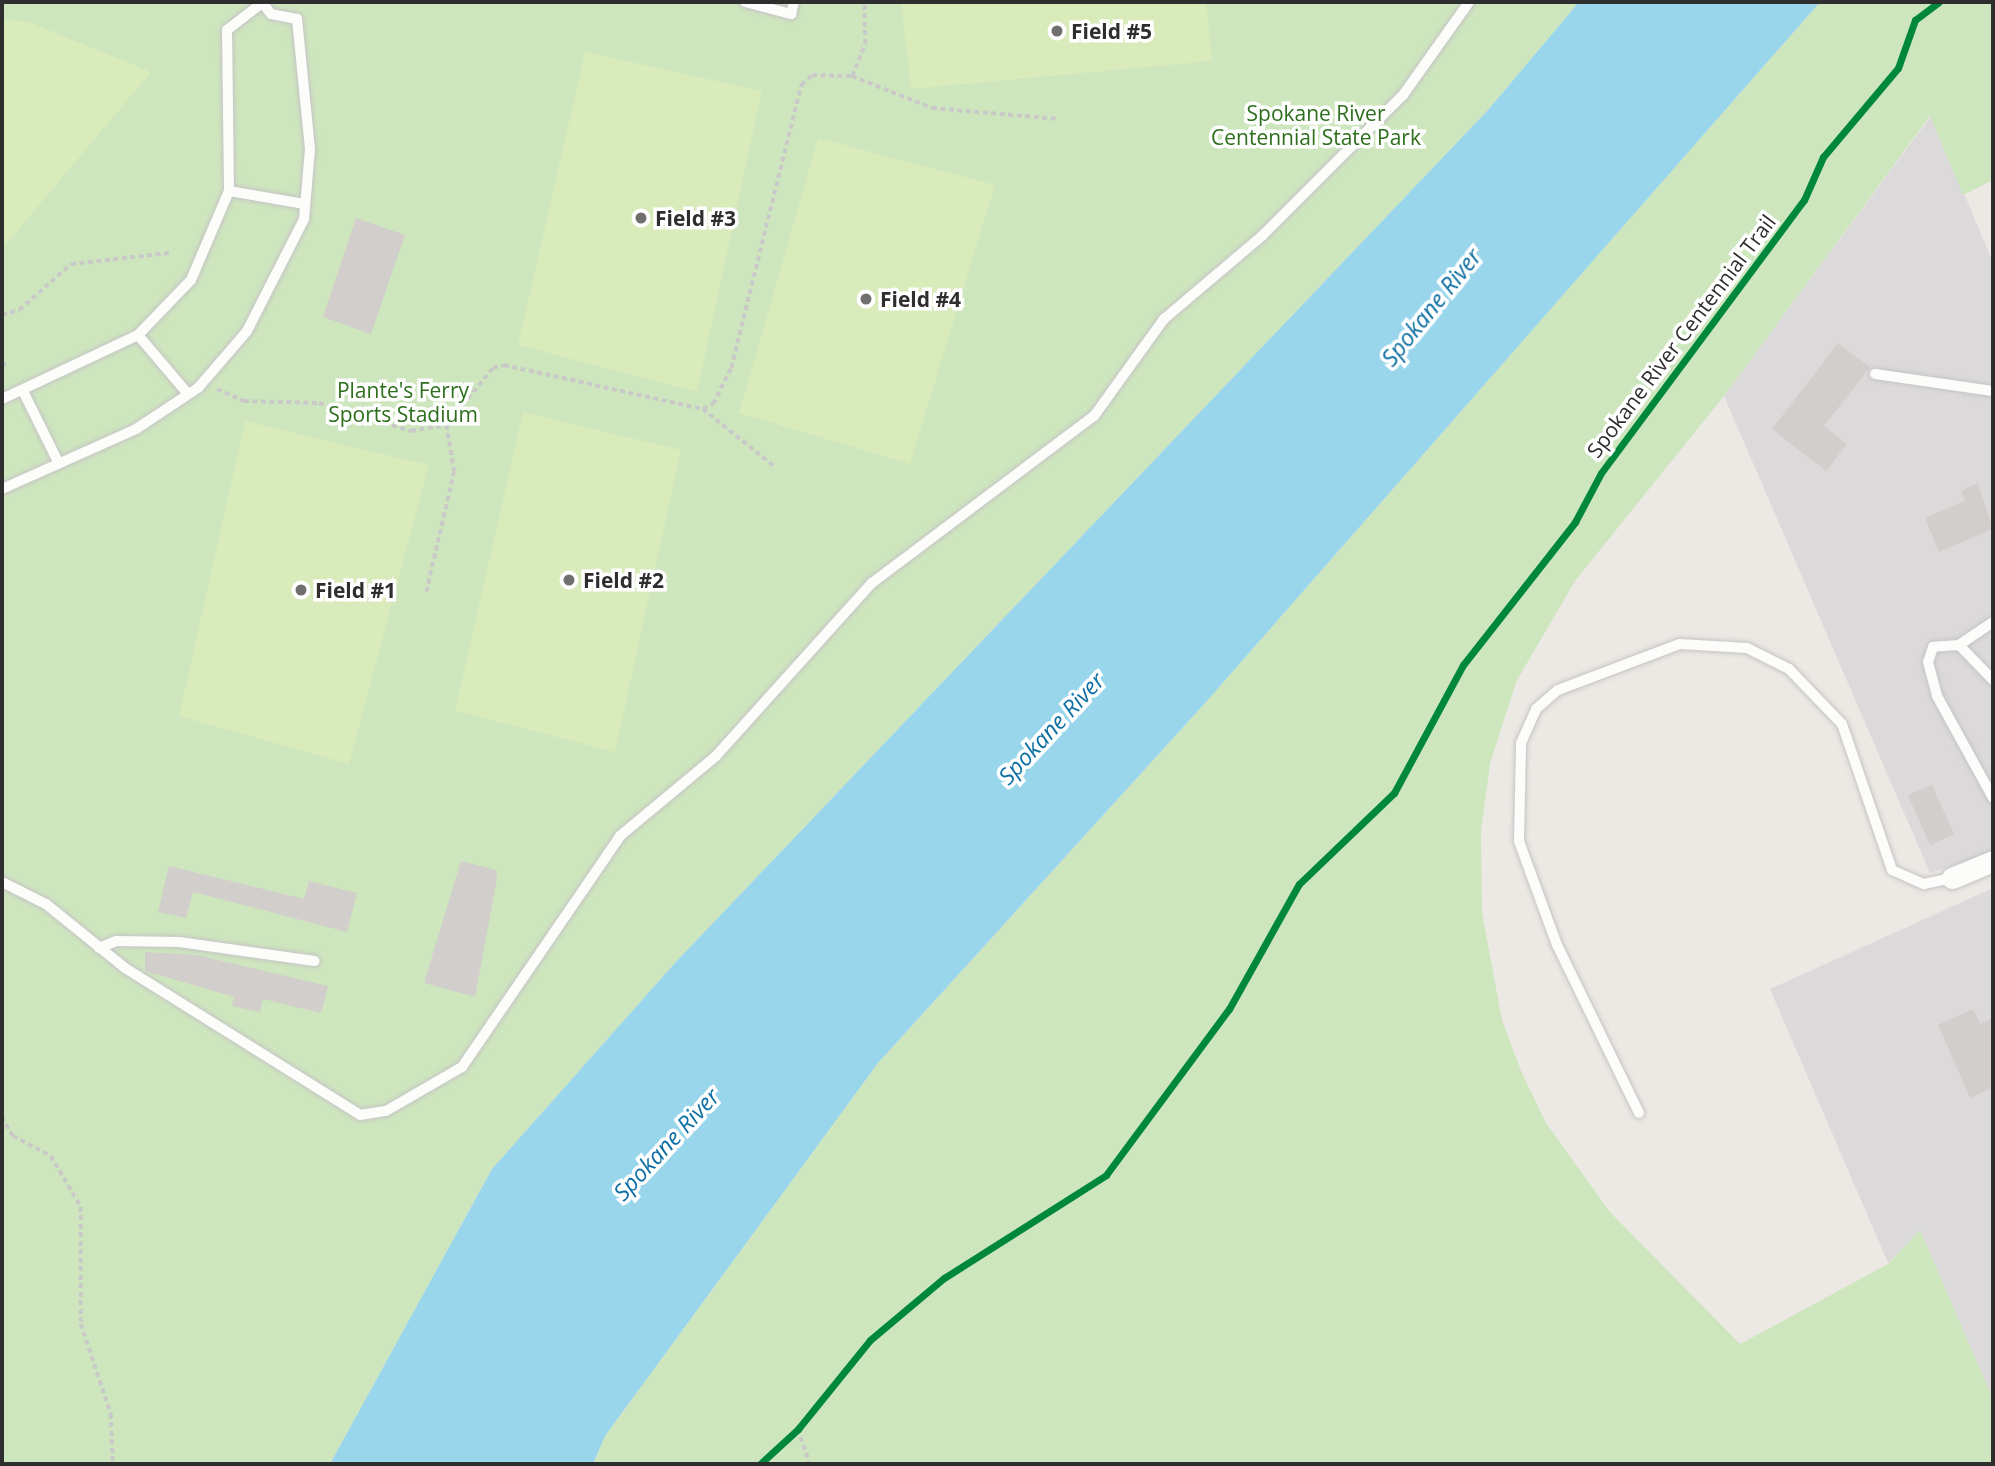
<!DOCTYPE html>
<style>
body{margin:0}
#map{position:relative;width:1995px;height:1466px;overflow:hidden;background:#ece8e4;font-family:"Open Sans",sans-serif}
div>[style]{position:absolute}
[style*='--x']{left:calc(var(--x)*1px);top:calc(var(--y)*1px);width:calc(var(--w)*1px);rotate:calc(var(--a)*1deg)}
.industrial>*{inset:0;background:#dcd9db}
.green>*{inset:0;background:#cee6be}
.pitch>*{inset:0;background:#d9eabb}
.water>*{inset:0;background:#99d6ec}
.building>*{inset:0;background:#d1cecb}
.path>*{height:3.5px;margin-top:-1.75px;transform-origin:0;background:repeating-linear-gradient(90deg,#c9c9c8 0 5px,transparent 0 8.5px)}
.roads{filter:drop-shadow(0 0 2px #c5c4c5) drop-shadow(0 0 2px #c5c4c5)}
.lane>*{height:10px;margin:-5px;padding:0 5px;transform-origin:5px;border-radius:5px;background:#fcfcfb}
.street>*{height:21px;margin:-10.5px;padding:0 10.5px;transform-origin:10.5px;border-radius:10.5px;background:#fcfcfb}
.cycleway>*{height:7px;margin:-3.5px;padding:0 3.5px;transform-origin:3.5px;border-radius:3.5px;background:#00873e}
.dots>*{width:19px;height:19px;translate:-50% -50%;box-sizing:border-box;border:4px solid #fff;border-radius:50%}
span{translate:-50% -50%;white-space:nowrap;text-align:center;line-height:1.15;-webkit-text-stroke:7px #fff;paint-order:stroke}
.poi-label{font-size:21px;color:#2e2e2e;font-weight:700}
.left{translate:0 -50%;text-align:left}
.park-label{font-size:21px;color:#2c6e1b}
.street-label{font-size:21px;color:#2e2e2e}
.water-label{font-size:23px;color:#0d6fa3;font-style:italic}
.frame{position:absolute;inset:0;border:4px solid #2e2e2e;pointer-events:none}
</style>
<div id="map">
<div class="industrial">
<div style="clip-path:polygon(1931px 116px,1993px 262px,1993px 852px,1930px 873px,1724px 396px)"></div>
<div style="clip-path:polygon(1993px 888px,1993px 1399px,1920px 1231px,1888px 1263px,1770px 989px)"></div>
</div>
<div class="green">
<div style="clip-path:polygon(2px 2px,1579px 2px,1488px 110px,674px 964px,492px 1169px,330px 1464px,2px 1464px)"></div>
<div style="clip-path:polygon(1820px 2px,1993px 2px,1993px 180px,1963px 195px,1930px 116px,1724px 396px,1575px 581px,1516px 682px,1490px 764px,1481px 831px,1482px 912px,1502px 1020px,1521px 1071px,1546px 1123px,1610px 1212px,1740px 1344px,1888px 1264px,1920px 1230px,1993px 1399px,1993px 1464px,593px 1464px,605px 1436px,878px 1063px,1206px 702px)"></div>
</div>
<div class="pitch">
<div style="clip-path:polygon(901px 2px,1206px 2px,1212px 61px,911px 89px)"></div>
<div style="clip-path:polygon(2px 19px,29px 22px,151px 72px,2px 249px)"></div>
<div style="clip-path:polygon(585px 52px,762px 91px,697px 392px,518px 345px)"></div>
<div style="clip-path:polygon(818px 138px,995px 185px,910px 464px,739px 413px)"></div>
<div style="clip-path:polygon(523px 412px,681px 450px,615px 752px,455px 711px)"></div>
<div style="clip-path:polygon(245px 421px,429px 465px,349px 764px,179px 716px)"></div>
</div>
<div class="water">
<div style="clip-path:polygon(1579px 2px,1820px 2px,1206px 702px,878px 1063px,605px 1436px,593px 1464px,330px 1464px,492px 1169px,674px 964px,1488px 110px)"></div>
</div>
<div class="building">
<div style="clip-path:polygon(356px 218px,405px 235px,371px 334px,323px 317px)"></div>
<div style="clip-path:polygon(1838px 343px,1870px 367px,1824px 426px,1847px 444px,1826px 471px,1772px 429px)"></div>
<div style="clip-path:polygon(1978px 483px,1993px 529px,1939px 552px,1925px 518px,1965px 501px,1961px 491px)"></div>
<div style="clip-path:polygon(1932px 785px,1954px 834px,1930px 845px,1908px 795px)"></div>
<div style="clip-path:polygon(461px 861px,496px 870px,497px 878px,475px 997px,424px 983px)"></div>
<div style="clip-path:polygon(169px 866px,304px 899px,309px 881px,357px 893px,347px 932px,193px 892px,186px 918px,158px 912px)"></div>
<div style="clip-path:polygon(145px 952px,197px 955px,328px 986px,321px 1013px,263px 999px,260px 1012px,232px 1006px,234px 997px,145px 971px)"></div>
<div style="clip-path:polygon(1973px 1009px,1980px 1024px,1993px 1018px,1993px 1087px,1970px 1098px,1938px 1025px)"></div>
</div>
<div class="path">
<div style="--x:852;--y:76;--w:35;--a:-68"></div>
<div style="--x:865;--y:44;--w:42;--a:-91.4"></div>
<div style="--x:2;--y:315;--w:18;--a:-16"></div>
<div style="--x:19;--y:310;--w:69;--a:-41.5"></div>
<div style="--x:71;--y:264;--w:99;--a:-6.4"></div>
<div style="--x:2;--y:363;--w:5;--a:37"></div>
<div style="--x:217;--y:389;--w:30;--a:24"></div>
<div style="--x:244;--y:401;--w:75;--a:1.5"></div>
<div style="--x:319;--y:403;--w:96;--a:16.9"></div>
<div style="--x:411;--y:431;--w:36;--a:-10"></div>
<div style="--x:446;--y:425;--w:74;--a:-50.5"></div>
<div style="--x:493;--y:368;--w:11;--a:-15"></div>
<div style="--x:504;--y:365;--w:204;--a:12.5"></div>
<div style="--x:703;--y:409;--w:11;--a:-27"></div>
<div style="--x:713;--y:404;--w:40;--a:-63.4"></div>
<div style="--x:731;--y:368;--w:292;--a:-76.1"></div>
<div style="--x:801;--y:85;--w:15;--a:-42"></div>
<div style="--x:812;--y:75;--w:40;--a:1.4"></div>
<div style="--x:852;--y:76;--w:86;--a:21.8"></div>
<div style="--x:932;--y:108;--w:127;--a:5"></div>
<div style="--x:703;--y:409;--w:91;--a:38.8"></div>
<div style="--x:426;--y:592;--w:123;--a:-76.9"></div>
<div style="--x:454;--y:472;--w:48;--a:-99.7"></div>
<div style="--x:2;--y:1117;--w:22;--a:60"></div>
<div style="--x:13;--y:1136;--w:43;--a:27.8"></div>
<div style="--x:51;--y:1156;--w:59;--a:59.5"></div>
<div style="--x:81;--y:1207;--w:117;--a:90"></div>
<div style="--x:81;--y:1324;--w:95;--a:71.6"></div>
<div style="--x:111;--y:1414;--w:50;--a:87.7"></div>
<div style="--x:798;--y:1429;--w:37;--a:71"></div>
</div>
<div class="roads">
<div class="lane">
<div style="--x:745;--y:2;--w:48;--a:14.6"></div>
<div style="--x:791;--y:14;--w:12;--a:-76"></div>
<div style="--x:229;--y:191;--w:76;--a:9.8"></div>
<div style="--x:138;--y:335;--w:77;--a:49.7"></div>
<div style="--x:1875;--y:374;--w:119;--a:8.2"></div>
<div style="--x:23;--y:391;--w:81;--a:63.7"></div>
<div style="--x:2;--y:399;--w:150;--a:-25.2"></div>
<div style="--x:138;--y:335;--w:76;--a:-46.1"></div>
<div style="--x:191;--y:280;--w:97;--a:-66.9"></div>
<div style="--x:229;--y:191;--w:161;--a:-90.7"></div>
<div style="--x:227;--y:30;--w:44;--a:-37.6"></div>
<div style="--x:2;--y:489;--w:147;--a:-24.1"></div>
<div style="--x:136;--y:429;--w:74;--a:-33.5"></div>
<div style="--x:198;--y:388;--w:75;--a:-49.3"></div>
<div style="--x:247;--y:331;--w:126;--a:-63"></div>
<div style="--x:304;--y:219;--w:70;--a:-85.1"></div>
<div style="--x:310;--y:149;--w:131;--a:-95.7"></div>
<div style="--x:297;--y:19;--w:26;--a:-169"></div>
<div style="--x:271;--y:14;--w:15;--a:-127"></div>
<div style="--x:1959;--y:645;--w:41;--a:-34.1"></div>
<div style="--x:1993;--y:680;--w:49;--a:-134.2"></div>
<div style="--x:1959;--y:645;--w:26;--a:176"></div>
<div style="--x:1933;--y:647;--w:16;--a:108"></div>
<div style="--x:1928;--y:662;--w:35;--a:75"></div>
<div style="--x:1937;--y:696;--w:116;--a:61.2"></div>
<div style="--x:2;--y:882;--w:49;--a:26.6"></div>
<div style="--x:46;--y:904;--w:102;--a:39"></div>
<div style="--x:125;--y:968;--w:277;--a:32"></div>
<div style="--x:360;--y:1115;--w:26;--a:-9"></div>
<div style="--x:386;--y:1111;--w:88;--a:-30.1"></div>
<div style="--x:462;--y:1067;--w:280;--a:-55.6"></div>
<div style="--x:620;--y:836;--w:125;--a:-39.8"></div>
<div style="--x:716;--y:756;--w:233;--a:-48"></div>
<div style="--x:872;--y:583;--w:278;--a:-37"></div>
<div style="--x:1094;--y:416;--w:120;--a:-54.2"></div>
<div style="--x:1164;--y:319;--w:128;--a:-40.3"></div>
<div style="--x:1262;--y:236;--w:199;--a:-45"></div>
<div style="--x:1403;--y:95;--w:114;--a:-54.6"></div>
<div style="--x:99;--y:948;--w:18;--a:-22"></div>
<div style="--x:116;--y:941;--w:63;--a:0.9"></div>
<div style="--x:179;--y:942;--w:137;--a:8"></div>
<div style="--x:1639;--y:1113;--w:187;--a:-116"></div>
<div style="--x:1557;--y:945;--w:111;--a:-110.1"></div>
<div style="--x:1519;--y:841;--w:98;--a:-88.8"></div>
<div style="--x:1521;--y:743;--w:37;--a:-66"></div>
<div style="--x:1536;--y:709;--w:29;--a:-41"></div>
<div style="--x:1558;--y:690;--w:130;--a:-20.7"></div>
<div style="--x:1680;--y:644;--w:67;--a:3.4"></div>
<div style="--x:1747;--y:648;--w:47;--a:26.6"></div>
<div style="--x:1789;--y:669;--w:76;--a:46.1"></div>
<div style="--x:1842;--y:724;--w:154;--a:71.1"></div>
<div style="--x:1892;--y:870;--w:35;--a:24"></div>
<div style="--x:1924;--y:884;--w:29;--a:-12"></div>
</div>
<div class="street">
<div style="--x:1952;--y:878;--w:44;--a:-22.5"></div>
</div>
</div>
<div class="cycleway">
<div style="--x:760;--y:1464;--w:52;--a:-42.6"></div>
<div style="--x:798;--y:1429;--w:114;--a:-51"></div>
<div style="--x:870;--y:1340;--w:97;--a:-40"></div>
<div style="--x:944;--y:1278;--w:192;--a:-32.4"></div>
<div style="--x:1106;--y:1175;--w:207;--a:-53.5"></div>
<div style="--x:1229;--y:1009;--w:143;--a:-60.8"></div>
<div style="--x:1299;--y:884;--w:132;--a:-43.8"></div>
<div style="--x:1394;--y:793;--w:145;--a:-61.7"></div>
<div style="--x:1463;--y:665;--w:182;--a:-51.9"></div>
<div style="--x:1575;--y:522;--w:55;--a:-62"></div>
<div style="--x:1601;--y:473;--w:340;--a:-53.4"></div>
<div style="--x:1804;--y:200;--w:47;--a:-66.2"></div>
<div style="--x:1823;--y:157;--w:116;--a:-49.9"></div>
<div style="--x:1898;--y:68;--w:51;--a:-70.5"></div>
<div style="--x:1915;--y:20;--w:30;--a:-37"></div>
</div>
<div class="dots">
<div style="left:1057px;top:31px;background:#706f6e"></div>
<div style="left:641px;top:218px;background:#706f6e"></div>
<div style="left:866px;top:299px;background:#706f6e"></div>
<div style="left:569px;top:580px;background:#706f6e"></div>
<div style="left:301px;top:590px;background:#706f6e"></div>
</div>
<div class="poi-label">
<span class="left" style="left:1071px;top:31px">Field #5</span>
<span class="left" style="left:655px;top:218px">Field #3</span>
<span class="left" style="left:880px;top:299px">Field #4</span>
<span class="left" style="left:583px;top:580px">Field #2</span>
<span class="left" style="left:315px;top:590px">Field #1</span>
</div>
<div class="park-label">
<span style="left:1316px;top:125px">Spokane River<br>Centennial State Park</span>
<span style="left:403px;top:402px">Plante's Ferry<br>Sports Stadium</span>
</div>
<div class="street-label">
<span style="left:1681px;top:336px;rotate:-53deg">Spokane River Centennial Trail</span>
</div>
<div class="water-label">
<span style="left:1431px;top:307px;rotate:-51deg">Spokane River</span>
<span style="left:1051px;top:728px;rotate:-47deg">Spokane River</span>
<span style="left:666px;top:1144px;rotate:-47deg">Spokane River</span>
</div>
<div class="frame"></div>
</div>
